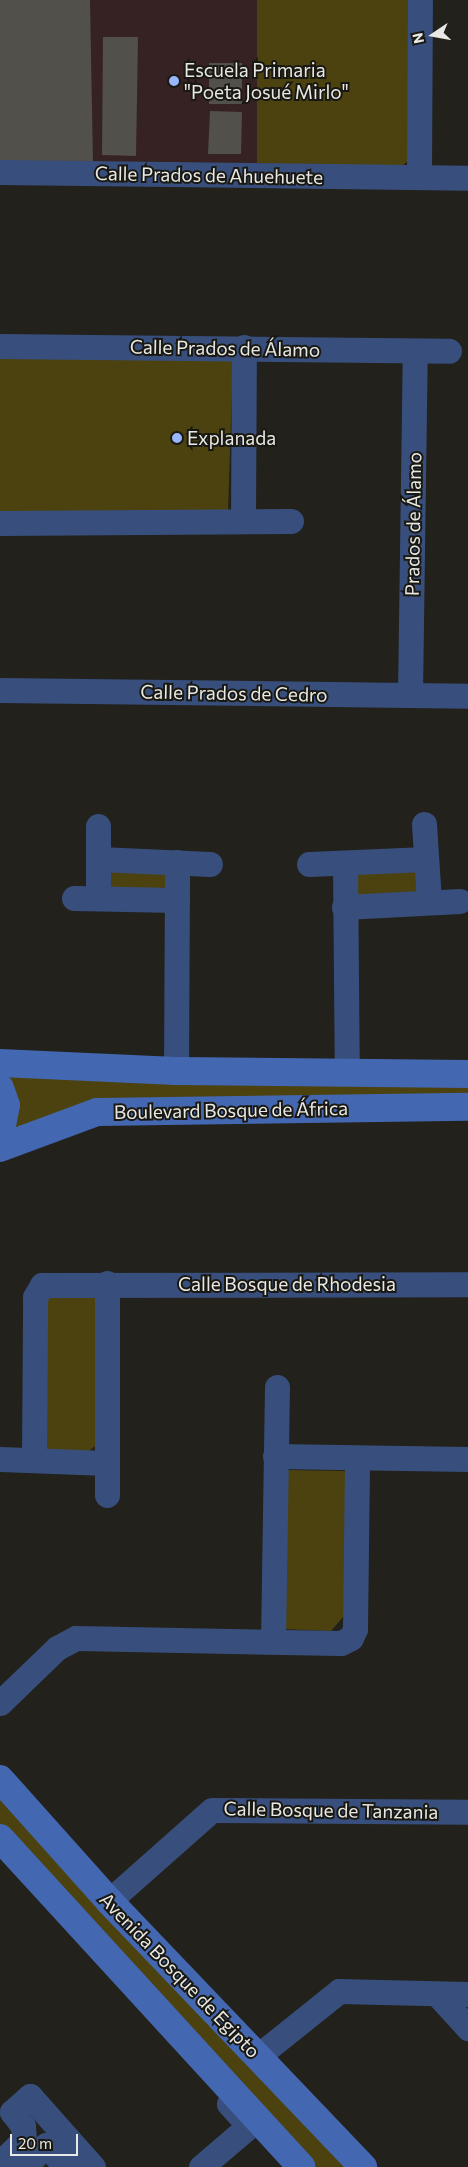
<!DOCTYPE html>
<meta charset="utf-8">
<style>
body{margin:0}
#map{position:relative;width:468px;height:2167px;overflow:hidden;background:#22211b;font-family:Commissioner,sans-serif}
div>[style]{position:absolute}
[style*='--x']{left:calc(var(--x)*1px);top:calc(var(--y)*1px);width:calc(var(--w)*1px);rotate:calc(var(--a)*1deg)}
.education>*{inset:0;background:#362222}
.green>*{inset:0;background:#4b420f}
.building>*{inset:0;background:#52504a}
.street>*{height:25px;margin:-12.5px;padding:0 12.5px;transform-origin:12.5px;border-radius:12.5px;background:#384f7d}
.secondary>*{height:28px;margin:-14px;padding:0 14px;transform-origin:14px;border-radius:14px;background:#4467b1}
.dots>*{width:14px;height:14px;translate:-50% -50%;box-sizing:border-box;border:2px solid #191812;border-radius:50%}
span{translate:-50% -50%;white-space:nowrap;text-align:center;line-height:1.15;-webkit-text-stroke:4px #191812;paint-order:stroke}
.poi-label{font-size:19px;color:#e8e8e4}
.left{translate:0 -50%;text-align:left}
.street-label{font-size:19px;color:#e8e8e4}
.north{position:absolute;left:408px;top:10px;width:50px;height:50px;-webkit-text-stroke:4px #191812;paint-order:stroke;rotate:258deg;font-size:14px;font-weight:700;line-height:20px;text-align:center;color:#e8e8e4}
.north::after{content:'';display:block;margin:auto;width:18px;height:22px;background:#e8e8e4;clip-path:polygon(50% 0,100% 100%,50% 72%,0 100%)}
.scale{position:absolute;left:10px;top:2134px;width:68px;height:22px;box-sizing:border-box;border:2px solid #e8e8e4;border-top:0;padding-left:6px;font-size:15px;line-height:18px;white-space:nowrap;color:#e8e8e4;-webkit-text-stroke:4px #191812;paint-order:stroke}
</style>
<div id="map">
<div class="education">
<div style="clip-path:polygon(90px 0,257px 0,257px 163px,93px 161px)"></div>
</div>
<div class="green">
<div style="clip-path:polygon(257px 0,410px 0,408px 161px,398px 169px,257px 163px)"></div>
<div style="clip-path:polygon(0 357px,233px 357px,228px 513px,0 511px)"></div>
<div style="clip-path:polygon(102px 867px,170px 868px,170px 893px,102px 891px)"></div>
<div style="clip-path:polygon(420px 869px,421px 896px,351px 901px,351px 871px)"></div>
<div style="clip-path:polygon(3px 1073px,468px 1081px,468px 1096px,10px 1133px)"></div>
<div style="clip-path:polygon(43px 1294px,98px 1294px,101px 1441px,88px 1452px,41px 1450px)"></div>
<div style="clip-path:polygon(286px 1470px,348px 1471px,344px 1616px,331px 1631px,282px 1629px)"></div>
<div style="clip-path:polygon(0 1791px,349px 2167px,314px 2167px,0 1827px)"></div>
</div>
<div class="building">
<div style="clip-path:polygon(0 0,90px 0,93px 161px,0 161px)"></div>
<div style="clip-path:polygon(103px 37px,138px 37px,136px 156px,102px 155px)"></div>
<div style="clip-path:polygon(209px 63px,242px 63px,242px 104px,209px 104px)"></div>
<div style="clip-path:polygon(210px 111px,242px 112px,241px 154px,208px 154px)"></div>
</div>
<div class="street">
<div style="--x:0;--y:172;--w:468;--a:0.7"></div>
<div style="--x:419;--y:177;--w:177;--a:-89.7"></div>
<div style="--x:0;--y:346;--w:449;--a:0.6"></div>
<div style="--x:243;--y:521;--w:174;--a:-89.7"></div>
<div style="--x:0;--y:523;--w:291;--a:-0.4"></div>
<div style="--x:0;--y:690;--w:468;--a:0.7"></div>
<div style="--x:410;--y:695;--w:343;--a:-89.2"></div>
<div style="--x:424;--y:824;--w:78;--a:86.3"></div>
<div style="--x:99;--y:859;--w:111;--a:2.6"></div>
<div style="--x:345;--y:863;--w:210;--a:89.5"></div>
<div style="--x:309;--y:864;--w:117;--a:-2.4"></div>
<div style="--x:98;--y:897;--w:71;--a:-90"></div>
<div style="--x:74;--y:898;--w:103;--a:1.1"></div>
<div style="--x:344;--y:907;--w:116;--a:-3"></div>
<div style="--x:176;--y:1071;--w:209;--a:-89.7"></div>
<div style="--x:107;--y:1283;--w:212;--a:90"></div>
<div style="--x:275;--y:1456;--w:193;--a:0.9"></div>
<div style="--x:0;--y:1459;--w:107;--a:2.1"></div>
<div style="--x:34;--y:1459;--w:162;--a:-89.6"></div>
<div style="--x:35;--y:1297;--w:14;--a:-60"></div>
<div style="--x:42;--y:1285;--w:426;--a:-0.1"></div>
<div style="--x:273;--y:1641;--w:254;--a:-89.1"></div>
<div style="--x:0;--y:1703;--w:79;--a:-44"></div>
<div style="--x:57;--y:1648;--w:21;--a:-28"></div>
<div style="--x:76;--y:1638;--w:265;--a:1.1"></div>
<div style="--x:341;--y:1643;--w:11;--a:-27"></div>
<div style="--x:351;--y:1638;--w:10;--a:-66"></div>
<div style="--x:355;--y:1629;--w:171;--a:-89.3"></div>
<div style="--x:109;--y:1901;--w:137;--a:-41.5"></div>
<div style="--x:212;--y:1810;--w:256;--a:0.4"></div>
<div style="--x:438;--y:1995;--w:45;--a:47.7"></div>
<div style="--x:258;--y:2056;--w:104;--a:-38.7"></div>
<div style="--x:339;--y:1991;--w:129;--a:1.3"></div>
<div style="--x:0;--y:2163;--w:33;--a:-44"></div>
<div style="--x:24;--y:2140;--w:14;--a:-94"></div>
<div style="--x:23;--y:2126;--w:18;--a:-128"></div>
<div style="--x:12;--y:2112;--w:24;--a:-42"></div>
<div style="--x:30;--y:2096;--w:95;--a:48.4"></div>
<div style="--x:24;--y:2167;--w:31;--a:-45"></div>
<div style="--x:46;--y:2145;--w:30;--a:48"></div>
<div style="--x:201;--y:2167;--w:63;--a:-40.5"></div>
<div style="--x:249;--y:2126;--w:30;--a:-132"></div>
</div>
<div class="secondary">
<div style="--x:0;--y:1063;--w:176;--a:2.6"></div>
<div style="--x:176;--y:1071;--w:292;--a:0.6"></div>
<div style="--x:0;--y:1088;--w:18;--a:71"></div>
<div style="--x:6;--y:1105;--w:31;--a:101"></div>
<div style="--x:0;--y:1148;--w:103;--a:-20.4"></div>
<div style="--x:97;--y:1112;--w:371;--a:-0.8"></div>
<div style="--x:0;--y:1779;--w:164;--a:48.2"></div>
<div style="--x:109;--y:1901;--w:368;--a:46.3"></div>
<div style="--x:0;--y:1838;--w:446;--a:47.5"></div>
</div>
<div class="dots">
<div style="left:174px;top:81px;background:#99b5fd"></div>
<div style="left:177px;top:438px;background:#99b5fd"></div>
</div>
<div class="poi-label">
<span class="left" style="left:184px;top:81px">Escuela Primaria<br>"Poeta Josué Mirlo"</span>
<span class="left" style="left:187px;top:438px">Explanada</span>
</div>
<div class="street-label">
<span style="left:209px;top:175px;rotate:1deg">Calle Prados de Ahuehuete</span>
<span style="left:225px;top:348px;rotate:1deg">Calle Prados de Álamo</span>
<span style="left:413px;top:524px;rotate:-89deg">Prados de Álamo</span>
<span style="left:234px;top:693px;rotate:1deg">Calle Prados de Cedro</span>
<span style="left:231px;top:1110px;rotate:-1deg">Boulevard Bosque de África</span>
<span style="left:287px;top:1284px">Calle Bosque de Rhodesia</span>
<span style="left:331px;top:1810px;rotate:1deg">Calle Bosque de Tanzania</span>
<span style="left:180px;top:1975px;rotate:46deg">Avenida Bosque de Egipto</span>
</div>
<div class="north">N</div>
<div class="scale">20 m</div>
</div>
